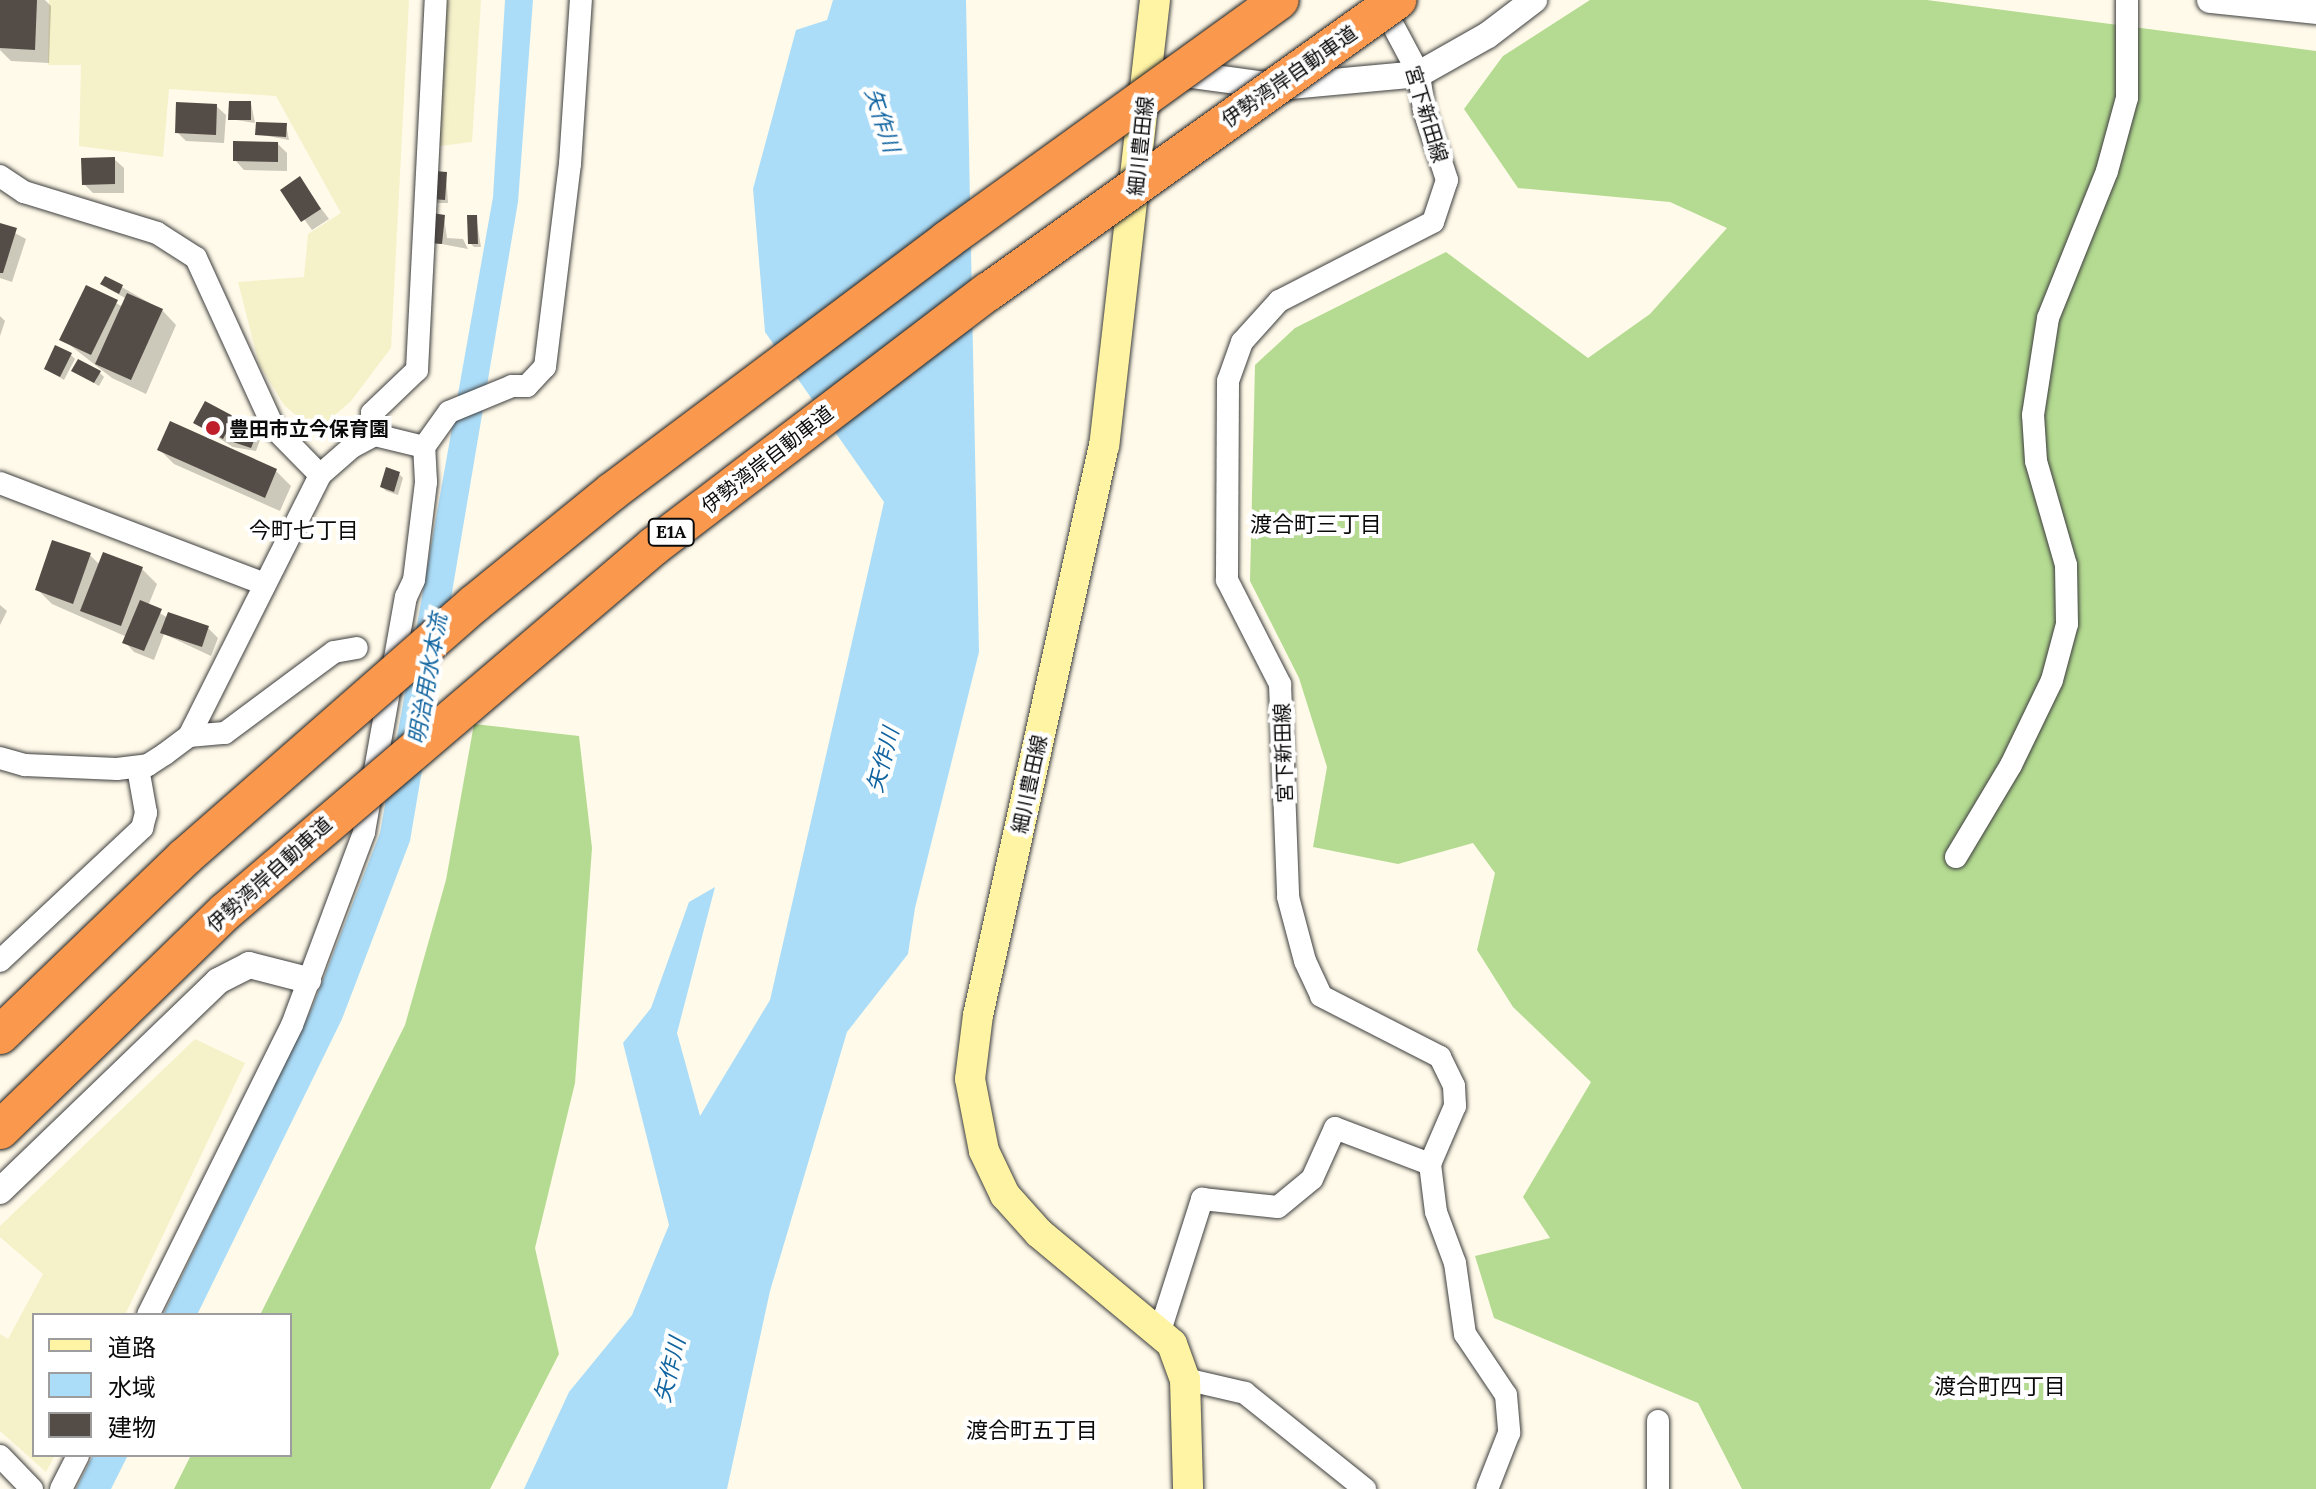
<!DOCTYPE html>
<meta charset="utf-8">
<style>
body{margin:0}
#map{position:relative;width:2316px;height:1489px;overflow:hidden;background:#fffae9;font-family:Lora,"Noto Sans JP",serif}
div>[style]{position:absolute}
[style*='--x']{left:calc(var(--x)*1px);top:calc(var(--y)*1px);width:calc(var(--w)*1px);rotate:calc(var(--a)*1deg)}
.farmland>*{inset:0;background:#f5f1c9}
.forest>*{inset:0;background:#b4db91}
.water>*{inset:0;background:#acddf8}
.shadow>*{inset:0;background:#0003}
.building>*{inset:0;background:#544c47}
.roads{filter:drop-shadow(0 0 2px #3e3e3e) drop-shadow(0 0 2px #3e3e3e)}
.minor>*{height:22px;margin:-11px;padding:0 11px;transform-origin:11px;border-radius:11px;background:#fff}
.tertiary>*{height:26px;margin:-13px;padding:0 13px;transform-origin:13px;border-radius:13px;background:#fff}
.secondary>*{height:30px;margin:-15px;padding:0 15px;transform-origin:15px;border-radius:15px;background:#fff3a4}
.bridges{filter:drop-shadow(0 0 2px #1c1c1c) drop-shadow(0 0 2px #1c1c1c)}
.motorway-bridge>*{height:38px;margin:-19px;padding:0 19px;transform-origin:19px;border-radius:19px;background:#fa984d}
.dots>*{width:22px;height:22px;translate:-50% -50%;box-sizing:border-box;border:4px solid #fff;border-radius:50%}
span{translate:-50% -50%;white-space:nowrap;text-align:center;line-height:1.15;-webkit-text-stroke:8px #fff;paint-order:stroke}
.shield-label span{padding:2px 6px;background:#fff;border:2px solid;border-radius:6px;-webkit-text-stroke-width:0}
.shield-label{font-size:18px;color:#0b0b0b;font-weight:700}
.street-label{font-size:20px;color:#0b0b0b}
.poi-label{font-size:20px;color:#0b0b0b;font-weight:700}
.left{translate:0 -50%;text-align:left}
.water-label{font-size:22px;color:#1164a0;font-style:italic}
.neighbourhood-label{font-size:22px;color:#0b0b0b}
.legend{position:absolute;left:32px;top:1313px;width:260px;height:144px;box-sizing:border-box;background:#fff;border:2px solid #9d9d9d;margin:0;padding:10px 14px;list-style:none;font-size:24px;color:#0b0b0b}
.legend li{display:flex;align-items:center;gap:16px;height:40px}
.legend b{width:40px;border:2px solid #9d9d9d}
</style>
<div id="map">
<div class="farmland">
<div style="clip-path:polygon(49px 0,409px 0,391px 348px,351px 401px,315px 432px,284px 405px,259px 364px,238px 282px,304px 277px,308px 234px,341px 213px,276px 96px,169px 89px,163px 157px,79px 146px,81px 65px,48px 65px)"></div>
<div style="clip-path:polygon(433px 0,481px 0,472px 142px,423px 148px)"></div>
<div style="clip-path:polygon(195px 1039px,245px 1063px,125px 1315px,34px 1315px,34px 1455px,55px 1455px,46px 1472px,0 1431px,0 1334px,8px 1339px,43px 1274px,0 1237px,0 1226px)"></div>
</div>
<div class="forest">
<div style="clip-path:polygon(1590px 0,1927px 0,2316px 51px,2316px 1489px,1742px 1489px,1698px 1403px,1494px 1318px,1475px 1256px,1550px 1238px,1523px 1197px,1591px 1082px,1513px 1007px,1477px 950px,1495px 873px,1473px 843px,1398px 864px,1313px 847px,1327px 767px,1299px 678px,1250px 581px,1255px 365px,1295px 328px,1446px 252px,1588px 358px,1650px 314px,1727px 228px,1670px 202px,1518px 188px,1464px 109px,1503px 56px)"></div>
<div style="clip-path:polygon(474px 724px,579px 736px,592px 848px,575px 1083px,535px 1248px,559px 1354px,490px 1489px,174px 1489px,191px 1455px,290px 1455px,290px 1315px,260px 1315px,405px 1025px,446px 880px)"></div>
</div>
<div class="water">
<div style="clip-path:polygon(505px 0,533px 0,518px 202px,410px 841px,342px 1019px,197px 1315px,163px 1315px,312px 1008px,380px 833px,493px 197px)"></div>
<div style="clip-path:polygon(833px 0,966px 0,979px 652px,915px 908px,908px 954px,847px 1032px,770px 1291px,727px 1489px,524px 1489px,569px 1392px,632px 1315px,669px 1225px,623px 1043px,651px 1008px,689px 902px,715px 887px,677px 1033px,700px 1116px,770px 1000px,884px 502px,765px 332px,753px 189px,796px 30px,827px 20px)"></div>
<div style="clip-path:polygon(93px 1455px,128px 1455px,111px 1489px,76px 1489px)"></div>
</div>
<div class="shadow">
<div style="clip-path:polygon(0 0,45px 0,51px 6px,49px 63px,11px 61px,0 50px)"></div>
<div style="clip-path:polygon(251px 103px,255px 123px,230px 119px)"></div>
<div style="clip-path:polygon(216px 106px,226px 115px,224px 143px,186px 141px,177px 132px)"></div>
<div style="clip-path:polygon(286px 125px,289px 140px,257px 134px)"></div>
<div style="clip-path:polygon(278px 144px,287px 153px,287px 171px,244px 170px,235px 160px)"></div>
<div style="clip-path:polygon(114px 159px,124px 168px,124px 193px,93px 193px,84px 184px)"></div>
<div style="clip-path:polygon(446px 174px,448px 203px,438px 203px,434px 199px)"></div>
<div style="clip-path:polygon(299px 179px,329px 219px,312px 230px,283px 190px)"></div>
<div style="clip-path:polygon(444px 217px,447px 238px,463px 239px,468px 249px,431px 242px)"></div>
<div style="clip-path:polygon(476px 217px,481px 247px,474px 247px,470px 243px)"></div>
<div style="clip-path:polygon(0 225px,26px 239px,12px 282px,0 278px)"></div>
<div style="clip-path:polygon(106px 278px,162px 310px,176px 325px,146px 394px,112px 378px,62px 339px,87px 287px,123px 307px,127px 299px,107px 288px)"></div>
<div style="clip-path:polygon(0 316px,5px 321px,0 336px)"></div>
<div style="clip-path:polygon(70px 354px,75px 359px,64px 380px,46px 369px)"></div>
<div style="clip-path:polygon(74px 371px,100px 373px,104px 377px,99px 386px)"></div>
<div style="clip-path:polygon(234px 418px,242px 431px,260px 440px,256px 451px,233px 447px,195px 423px)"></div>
<div style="clip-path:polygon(171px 424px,276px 471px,291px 486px,280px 511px,174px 464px,159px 449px)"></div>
<div style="clip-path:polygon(399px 474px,403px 478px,398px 495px,386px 491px,382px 487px)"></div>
<div style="clip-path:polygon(90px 555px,100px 565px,142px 569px,157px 584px,148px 606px,168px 618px,208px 628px,218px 638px,211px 656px,164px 634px,154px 660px,134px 652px,125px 642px,127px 637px,52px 604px,37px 589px)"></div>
<div style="clip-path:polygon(0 605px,7px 611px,0 625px)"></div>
</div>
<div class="building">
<div style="clip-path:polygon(0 0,37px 0,35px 50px,0 48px)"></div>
<div style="clip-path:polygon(229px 101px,251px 101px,251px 120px,228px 120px)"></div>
<div style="clip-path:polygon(176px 102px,217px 104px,216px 135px,175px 133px)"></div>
<div style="clip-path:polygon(256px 122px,287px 123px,286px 137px,255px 135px)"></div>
<div style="clip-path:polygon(233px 141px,278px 142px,278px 162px,233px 161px)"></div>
<div style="clip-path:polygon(115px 157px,115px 184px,82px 185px,81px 158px)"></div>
<div style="clip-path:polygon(434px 171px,447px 172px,445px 200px,432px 199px)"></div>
<div style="clip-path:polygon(300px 176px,321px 209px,301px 222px,280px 190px)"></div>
<div style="clip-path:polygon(432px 213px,445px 215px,442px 244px,429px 243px)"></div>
<div style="clip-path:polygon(467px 215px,477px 215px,478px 244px,468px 244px)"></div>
<div style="clip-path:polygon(0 223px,17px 228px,3px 273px,0 273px)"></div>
<div style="clip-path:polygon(105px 276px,123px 285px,119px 294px,100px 284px)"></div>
<div style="clip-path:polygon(86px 285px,118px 300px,91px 355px,59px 340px)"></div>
<div style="clip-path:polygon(127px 293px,163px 309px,131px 380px,95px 364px)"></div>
<div style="clip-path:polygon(55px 345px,72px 353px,60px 377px,44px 369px)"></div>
<div style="clip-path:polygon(78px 359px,101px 371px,94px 383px,71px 371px)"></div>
<div style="clip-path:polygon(205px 401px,235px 417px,223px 439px,193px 423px)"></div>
<div style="clip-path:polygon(170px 421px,277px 469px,265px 498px,157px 450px)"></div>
<div style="clip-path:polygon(235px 426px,257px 434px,251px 448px,230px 441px)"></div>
<div style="clip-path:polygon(386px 467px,400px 472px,394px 492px,380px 487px)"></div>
<div style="clip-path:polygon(52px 540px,91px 553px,73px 604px,35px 590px)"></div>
<div style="clip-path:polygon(103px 552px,143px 567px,121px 626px,80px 611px)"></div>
<div style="clip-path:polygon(140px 600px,162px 609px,144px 651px,122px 643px)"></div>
<div style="clip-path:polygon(168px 612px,209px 626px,202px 647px,160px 633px)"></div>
</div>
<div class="roads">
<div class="minor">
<div style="--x:1380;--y:1;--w:83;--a:61.9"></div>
<div style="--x:1419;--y:74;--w:36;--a:82"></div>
<div style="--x:1424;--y:110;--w:74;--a:71.8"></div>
<div style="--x:1447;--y:180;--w:44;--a:108.4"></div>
<div style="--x:1433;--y:222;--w:173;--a:152.8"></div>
<div style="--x:1279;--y:301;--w:55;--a:132.1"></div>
<div style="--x:1242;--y:342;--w:41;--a:109.7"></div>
<div style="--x:1228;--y:381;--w:199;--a:90.3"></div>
<div style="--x:1227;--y:580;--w:117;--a:63"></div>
<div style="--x:1280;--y:684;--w:213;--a:87.8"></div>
<div style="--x:1288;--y:897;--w:66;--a:75.1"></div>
<div style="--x:1305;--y:961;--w:38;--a:65"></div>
<div style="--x:1321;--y:996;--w:134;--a:27.1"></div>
<div style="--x:1440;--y:1057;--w:32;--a:64"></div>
<div style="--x:1454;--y:1086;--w:20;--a:87"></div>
<div style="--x:1455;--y:1106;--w:63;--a:113.3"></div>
<div style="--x:1430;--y:1164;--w:48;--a:82.9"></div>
<div style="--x:1436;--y:1212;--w:54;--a:69.6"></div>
<div style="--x:1455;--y:1263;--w:72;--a:82"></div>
<div style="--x:1465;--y:1334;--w:73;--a:56.1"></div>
<div style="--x:1506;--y:1395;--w:38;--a:85"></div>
<div style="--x:1509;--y:1433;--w:60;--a:111.4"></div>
<div style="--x:0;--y:176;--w:29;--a:34"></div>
<div style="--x:24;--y:192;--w:139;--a:17.1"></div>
<div style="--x:157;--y:233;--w:46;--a:32.7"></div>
<div style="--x:196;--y:258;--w:187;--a:65.4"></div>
<div style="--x:274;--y:428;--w:66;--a:45.6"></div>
<div style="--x:375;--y:435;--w:22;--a:-98"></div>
<div style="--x:372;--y:413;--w:62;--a:-43.7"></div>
<div style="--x:417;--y:370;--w:370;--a:-87.1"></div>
<div style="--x:0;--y:483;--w:283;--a:20.9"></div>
<div style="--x:189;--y:736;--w:36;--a:-5"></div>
<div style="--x:225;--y:733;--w:136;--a:-36.6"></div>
<div style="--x:334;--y:652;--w:23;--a:-10"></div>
<div style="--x:0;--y:758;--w:26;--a:16"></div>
<div style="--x:25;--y:765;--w:92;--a:2.5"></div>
<div style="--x:117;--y:769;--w:31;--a:-7"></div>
<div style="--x:148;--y:765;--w:20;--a:-33"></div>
<div style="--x:165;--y:754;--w:30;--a:-37"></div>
<div style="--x:189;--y:736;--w:292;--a:-63.3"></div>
<div style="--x:320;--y:475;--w:43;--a:-41.2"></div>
<div style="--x:352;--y:447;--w:26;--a:-28"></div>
<div style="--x:375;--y:435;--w:50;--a:13.8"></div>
<div style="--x:424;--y:447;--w:43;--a:-54.5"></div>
<div style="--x:449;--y:412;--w:68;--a:-22.4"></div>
<div style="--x:512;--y:386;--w:15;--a:0"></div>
<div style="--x:527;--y:386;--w:26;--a:-47"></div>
<div style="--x:545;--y:367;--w:205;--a:-83"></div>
<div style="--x:570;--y:164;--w:164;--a:-86.2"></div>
<div style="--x:1956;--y:857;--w:107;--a:-59.1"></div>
<div style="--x:2011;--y:765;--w:94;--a:-64.2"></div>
<div style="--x:2052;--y:680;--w:58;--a:-75"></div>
<div style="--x:2067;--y:624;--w:59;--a:-91"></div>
<div style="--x:2066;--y:565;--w:108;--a:-106.1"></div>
<div style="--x:2036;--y:461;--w:46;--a:-93.7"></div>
<div style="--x:2033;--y:415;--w:98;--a:-81.2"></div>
<div style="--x:2048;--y:318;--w:158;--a:-68.1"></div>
<div style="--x:2107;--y:171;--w:76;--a:-74.7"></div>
<div style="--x:2127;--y:98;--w:98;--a:-90"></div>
<div style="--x:0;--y:961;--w:195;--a:-43.1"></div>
<div style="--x:142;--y:828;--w:16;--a:-75"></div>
<div style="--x:146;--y:813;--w:46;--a:-100.1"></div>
<div style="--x:148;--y:1315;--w:324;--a:-63.6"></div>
<div style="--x:292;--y:1025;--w:206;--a:-69.5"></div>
<div style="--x:364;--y:832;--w:239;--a:-79.9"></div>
<div style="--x:406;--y:597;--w:19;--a:-65"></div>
<div style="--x:414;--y:580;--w:99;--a:-83"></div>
<div style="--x:426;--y:482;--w:35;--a:-93"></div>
<div style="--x:1160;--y:1331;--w:139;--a:-72.3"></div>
<div style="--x:1202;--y:1199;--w:76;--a:6"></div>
<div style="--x:1278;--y:1207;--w:44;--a:-39.5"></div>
<div style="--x:1312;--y:1179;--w:56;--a:-65.7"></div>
<div style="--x:1335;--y:1128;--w:102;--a:20.8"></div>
<div style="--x:1185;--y:1379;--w:62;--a:13.1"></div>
<div style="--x:1245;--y:1393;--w:154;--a:38.7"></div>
<div style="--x:1658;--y:1421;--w:68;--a:90"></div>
<div style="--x:0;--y:1456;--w:46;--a:45.9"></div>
<div style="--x:61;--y:1489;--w:38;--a:-63"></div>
</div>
<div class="tertiary">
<div style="--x:2210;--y:0;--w:107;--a:5.9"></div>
<div style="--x:1171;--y:72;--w:109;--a:7.9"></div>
<div style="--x:1279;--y:87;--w:141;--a:-5.3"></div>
<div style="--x:1419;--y:74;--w:79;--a:-29.5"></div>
<div style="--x:1488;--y:35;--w:58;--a:-37.3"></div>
<div style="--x:0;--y:1191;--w:303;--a:-43.9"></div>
<div style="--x:218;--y:981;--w:35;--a:-27"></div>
<div style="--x:249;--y:965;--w:61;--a:14.3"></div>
</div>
<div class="secondary">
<div style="--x:1155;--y:0;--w:448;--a:96.5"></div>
<div style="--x:1104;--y:445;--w:584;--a:102.46"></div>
<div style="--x:978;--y:1015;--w:64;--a:97.1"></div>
<div style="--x:970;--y:1079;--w:73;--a:79"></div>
<div style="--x:984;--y:1151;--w:49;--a:64.5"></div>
<div style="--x:1005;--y:1195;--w:51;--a:48.2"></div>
<div style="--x:1039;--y:1233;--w:173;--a:39.8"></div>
<div style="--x:1172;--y:1344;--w:37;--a:70"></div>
<div style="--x:1185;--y:1379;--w:110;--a:88.4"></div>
</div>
</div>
<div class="bridges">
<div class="motorway-bridge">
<div style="--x:0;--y:1035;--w:257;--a:-43.9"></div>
<div style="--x:185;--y:857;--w:384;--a:-41.2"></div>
<div style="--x:474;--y:604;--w:179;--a:-39.1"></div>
<div style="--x:613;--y:491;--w:418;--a:-36.9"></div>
<div style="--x:947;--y:240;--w:410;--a:-35.8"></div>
<div style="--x:0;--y:1130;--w:313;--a:-44.1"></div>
<div style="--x:225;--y:912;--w:564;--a:-40.47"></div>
<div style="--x:654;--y:546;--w:420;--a:-37.3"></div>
<div style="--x:988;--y:292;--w:503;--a:-35.52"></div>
</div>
</div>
<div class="dots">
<div style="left:213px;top:428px;background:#bf1f2a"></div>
</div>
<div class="shield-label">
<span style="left:671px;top:532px">E1A</span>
</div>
<div class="street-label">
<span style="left:1289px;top:76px;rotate:-35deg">伊勢湾岸自動車道</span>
<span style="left:1427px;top:114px;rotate:73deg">宮下新田線</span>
<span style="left:1140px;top:146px;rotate:-84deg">細川豊田線</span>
<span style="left:767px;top:459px;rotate:-38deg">伊勢湾岸自動車道</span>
<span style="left:1283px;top:753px;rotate:-92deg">宮下新田線</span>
<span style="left:1029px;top:784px;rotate:-78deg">細川豊田線</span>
<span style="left:269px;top:874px;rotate:-42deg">伊勢湾岸自動車道</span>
</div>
<div class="poi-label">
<span class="left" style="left:229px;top:428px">豊田市立今保育園</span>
</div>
<div class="water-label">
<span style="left:882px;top:120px;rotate:72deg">矢作川</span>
<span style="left:428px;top:679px;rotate:-80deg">明治用水本流</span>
<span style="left:883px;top:760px;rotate:-75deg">矢作川</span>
<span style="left:670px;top:1370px;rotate:-76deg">矢作川</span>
</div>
<div class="neighbourhood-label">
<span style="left:1316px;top:525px">渡合町三丁目</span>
<span style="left:304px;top:531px">今町七丁目</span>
<span style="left:2000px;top:1387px">渡合町四丁目</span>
<span style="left:1032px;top:1431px">渡合町五丁目</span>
</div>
<ul class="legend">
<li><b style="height:10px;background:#fff3a4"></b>道路</li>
<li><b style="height:22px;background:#acddf8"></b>水域</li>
<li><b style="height:22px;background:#544c47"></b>建物</li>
</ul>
</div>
